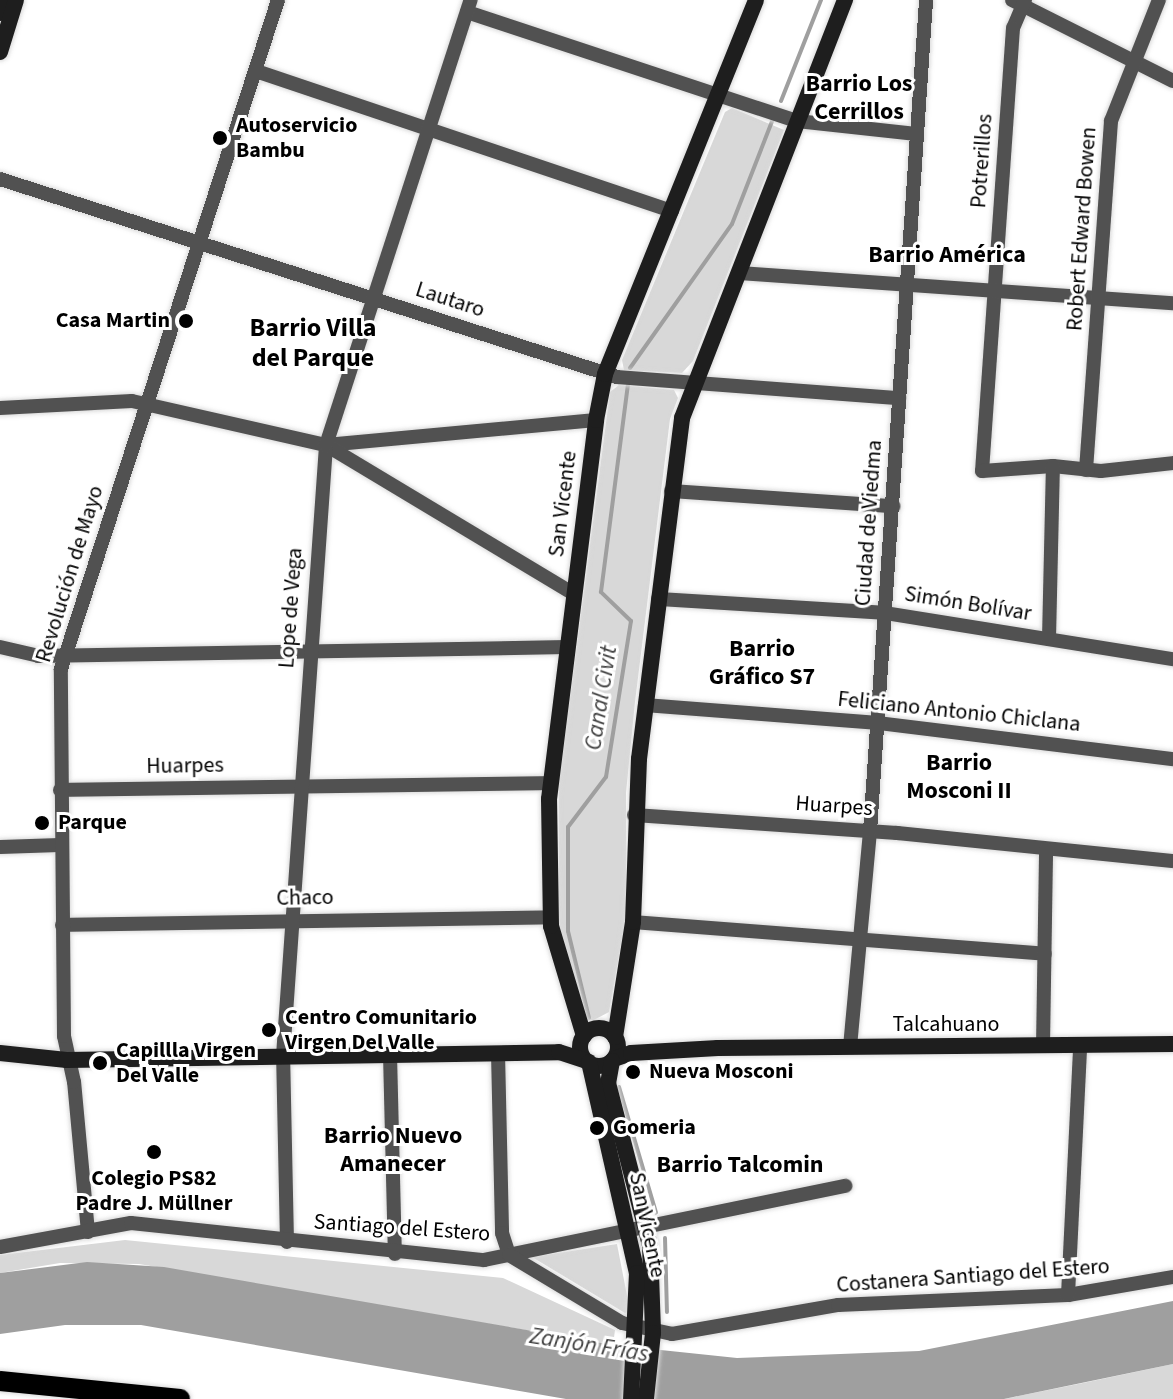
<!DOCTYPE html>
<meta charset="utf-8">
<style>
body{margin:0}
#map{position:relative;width:1173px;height:1399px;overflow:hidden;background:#fff;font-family:"Source Sans 3",sans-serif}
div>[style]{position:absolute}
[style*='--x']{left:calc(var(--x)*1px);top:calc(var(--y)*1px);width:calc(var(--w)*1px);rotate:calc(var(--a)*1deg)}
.green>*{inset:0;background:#d8d8d8}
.water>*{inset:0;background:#9f9f9f}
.stream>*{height:4px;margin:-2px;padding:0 2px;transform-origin:2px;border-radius:2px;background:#9f9f9f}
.roads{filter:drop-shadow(0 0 2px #dbdbdb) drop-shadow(0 0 2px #dbdbdb)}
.street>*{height:14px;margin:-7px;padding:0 7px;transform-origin:7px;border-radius:7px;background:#515151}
.secondary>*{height:16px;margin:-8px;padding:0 8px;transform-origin:8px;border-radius:8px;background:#1e1e1e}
.secondary>.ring{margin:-8px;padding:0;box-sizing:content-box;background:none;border:16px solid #1e1e1e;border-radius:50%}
.primary>*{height:20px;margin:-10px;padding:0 10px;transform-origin:10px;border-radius:10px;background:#000}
.dots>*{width:22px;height:22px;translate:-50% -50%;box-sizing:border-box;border:4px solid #fff;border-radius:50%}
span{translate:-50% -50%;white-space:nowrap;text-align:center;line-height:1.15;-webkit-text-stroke:6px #fff;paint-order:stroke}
.poi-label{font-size:22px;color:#000;font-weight:700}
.left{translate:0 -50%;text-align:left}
.right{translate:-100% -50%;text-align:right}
.street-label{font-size:22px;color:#000}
.neighbourhood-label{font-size:24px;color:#000;font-weight:700}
.water-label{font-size:24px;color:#404040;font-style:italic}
.quarter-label{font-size:26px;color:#000;font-weight:700}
</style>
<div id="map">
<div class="green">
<div style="clip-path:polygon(732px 108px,784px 130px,693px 361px,682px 373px,624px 370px,622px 360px,725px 112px)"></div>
<div style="clip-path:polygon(619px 385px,674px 390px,678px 398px,670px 419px,635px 702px,626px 793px,626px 916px,609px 1012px,592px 1021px,586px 1016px,559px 924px,559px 783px,610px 392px)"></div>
<div style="clip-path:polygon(125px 1240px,503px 1278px,615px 1330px,613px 1345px,139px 1264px,60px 1263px,0 1273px,0 1255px)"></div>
<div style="clip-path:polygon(617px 1244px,630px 1311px,625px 1313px,532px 1257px)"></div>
<div style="clip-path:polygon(1173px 1364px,1173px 1399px,1004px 1399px,1083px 1383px)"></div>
</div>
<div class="water">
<div style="clip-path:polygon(87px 1262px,164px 1267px,613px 1345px,737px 1358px,919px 1351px,1173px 1301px,1173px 1364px,1004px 1399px,566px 1399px,141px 1325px,65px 1325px,0 1334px,0 1273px)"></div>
</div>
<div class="stream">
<div style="--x:781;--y:101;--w:109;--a:-68.4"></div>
<div style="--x:630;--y:368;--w:176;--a:-54.7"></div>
<div style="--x:732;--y:224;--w:113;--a:-68.7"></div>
<div style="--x:589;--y:1018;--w:89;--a:-103.6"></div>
<div style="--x:568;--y:931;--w:104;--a:-90"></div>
<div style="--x:568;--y:827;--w:63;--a:-52.8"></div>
<div style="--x:606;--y:777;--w:158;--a:-80.9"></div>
<div style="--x:631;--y:621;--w:42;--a:-136"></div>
<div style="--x:601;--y:592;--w:211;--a:-82.6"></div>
<div style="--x:619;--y:1087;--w:131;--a:73.6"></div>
<div style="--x:665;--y:1238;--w:74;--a:88.5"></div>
</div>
<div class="roads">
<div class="street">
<div style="--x:1012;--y:0;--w:180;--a:26.7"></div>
<div style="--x:1025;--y:0;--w:30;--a:113"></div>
<div style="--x:1013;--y:28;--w:444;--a:94"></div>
<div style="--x:982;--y:471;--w:71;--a:-4"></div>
<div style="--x:1053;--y:466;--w:48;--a:5.9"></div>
<div style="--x:1101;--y:471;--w:72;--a:-6.3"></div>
<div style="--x:467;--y:12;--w:348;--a:18.3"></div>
<div style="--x:797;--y:121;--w:120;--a:6.2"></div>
<div style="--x:256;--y:71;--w:439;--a:18.6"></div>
<div style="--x:0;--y:179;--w:648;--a:17.79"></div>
<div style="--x:617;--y:377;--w:283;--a:4.3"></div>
<div style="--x:739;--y:273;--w:435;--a:4"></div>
<div style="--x:0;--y:408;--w:132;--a:-3"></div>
<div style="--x:132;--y:401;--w:199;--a:12.8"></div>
<div style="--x:326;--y:445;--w:271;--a:-5.3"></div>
<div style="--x:326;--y:445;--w:289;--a:31"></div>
<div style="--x:1086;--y:470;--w:350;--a:-85.9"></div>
<div style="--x:1111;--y:121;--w:130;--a:-68.4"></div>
<div style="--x:671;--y:491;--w:223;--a:3.9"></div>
<div style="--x:658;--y:599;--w:227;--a:3.5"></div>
<div style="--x:885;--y:613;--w:292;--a:9.1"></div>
<div style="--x:1049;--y:639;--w:173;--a:-88.7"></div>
<div style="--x:0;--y:647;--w:39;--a:13"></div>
<div style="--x:38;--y:656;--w:529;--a:-0.97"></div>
<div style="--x:645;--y:705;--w:234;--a:4.4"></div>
<div style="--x:878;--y:723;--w:297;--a:7"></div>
<div style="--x:60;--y:790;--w:490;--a:-0.8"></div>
<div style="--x:634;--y:815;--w:264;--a:3.9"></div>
<div style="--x:897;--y:833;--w:277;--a:5.8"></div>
<div style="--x:0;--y:847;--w:60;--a:-1.9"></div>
<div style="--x:633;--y:922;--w:413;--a:4.4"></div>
<div style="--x:62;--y:925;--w:488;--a:-0.9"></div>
<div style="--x:1043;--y:1046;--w:197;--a:-89.1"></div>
<div style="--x:850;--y:1047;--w:217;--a:-84.7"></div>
<div style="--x:870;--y:831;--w:833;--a:-86.14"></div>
<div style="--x:498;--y:1053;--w:180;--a:88.7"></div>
<div style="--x:502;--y:1233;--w:23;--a:72"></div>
<div style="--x:390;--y:1054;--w:200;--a:88.6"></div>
<div style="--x:88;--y:1232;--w:151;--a:-95.3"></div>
<div style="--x:74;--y:1082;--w:47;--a:-102.3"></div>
<div style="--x:64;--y:1036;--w:367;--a:-90.5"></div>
<div style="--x:61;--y:669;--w:703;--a:-72.03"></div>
<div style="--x:287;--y:1242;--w:186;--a:-91.2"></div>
<div style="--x:283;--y:1056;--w:613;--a:-85.97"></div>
<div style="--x:326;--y:445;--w:468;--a:-72"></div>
<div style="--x:0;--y:1247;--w:133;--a:-10.4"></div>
<div style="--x:131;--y:1223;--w:355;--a:6"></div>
<div style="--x:484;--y:1260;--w:369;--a:-11.6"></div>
<div style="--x:509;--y:1255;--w:132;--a:31"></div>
<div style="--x:622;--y:1323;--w:51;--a:12.4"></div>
<div style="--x:672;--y:1334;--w:169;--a:-9.9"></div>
<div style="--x:838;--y:1305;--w:230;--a:-2.5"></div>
<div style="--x:1068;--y:1295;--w:107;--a:-9.7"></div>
<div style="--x:1068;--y:1295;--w:249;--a:-87.2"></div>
</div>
<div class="secondary">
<div style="--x:0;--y:13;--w:14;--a:-73"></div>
<div style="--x:0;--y:52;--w:54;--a:-72.9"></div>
<div class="ring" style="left:580px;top:1028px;width:22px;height:22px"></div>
<div style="--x:584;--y:1036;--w:115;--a:-106.7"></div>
<div style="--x:551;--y:926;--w:127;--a:-90.9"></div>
<div style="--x:549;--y:799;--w:382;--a:-82.9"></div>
<div style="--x:596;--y:420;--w:47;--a:-78.9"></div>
<div style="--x:605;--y:374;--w:403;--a:-68"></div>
<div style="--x:615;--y:1037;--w:116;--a:-81.1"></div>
<div style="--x:633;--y:922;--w:163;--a:-87.9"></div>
<div style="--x:639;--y:759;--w:344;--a:-82.8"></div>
<div style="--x:682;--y:418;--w:449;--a:-68.7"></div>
<div style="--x:0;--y:1053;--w:67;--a:6"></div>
<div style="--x:67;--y:1060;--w:492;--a:-0.9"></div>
<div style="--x:559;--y:1052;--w:28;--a:18"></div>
<div style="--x:614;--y:1059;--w:18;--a:-19"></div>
<div style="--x:631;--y:1053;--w:87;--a:-3.3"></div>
<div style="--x:718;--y:1048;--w:455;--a:-0.5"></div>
<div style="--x:612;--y:1061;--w:22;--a:100"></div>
<div style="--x:608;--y:1083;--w:167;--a:75.5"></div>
<div style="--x:650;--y:1245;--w:88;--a:88"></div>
<div style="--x:653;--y:1333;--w:66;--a:96.1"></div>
<div style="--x:589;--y:1062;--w:216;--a:77.2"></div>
<div style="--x:637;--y:1273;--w:126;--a:92.7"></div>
</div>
<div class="primary">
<div style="--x:0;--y:1381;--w:181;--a:5.7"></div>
</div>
</div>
<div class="dots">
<div style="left:220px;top:138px;background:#000"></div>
<div style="left:186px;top:321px;background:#000"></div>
<div style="left:42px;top:823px;background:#000"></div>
<div style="left:269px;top:1030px;background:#000"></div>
<div style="left:100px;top:1063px;background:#000"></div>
<div style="left:633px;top:1072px;background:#000"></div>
<div style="left:597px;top:1128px;background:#000"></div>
<div style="left:154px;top:1152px;background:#000"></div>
</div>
<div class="poi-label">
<span class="left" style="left:236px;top:138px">Autoservicio<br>Bambu</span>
<span class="right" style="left:170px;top:321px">Casa Martin</span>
<span class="left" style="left:58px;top:823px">Parque</span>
<span class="left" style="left:285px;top:1030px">Centro Comunitario<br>Virgen Del Valle</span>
<span class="left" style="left:116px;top:1063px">Capillla Virgen<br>Del Valle</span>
<span class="left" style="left:649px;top:1072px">Nueva Mosconi</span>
<span class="left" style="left:613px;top:1128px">Gomeria</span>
<span style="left:154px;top:1191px">Colegio PS82<br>Padre J. Müllner</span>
</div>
<div class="street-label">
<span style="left:982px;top:161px;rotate:-86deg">Potrerillos</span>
<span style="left:1082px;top:229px;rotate:-86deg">Robert Edward Bowen</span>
<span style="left:450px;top:300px;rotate:18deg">Lautaro</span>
<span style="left:563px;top:504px;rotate:-83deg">San Vicente</span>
<span style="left:869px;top:523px;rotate:-86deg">Ciudad de Viedma</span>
<span style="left:70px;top:574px;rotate:-73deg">Revolución de Mayo</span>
<span style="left:968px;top:604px;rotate:9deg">Simón Bolívar</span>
<span style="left:291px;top:608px;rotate:-86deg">Lope de Vega</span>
<span style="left:959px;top:712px;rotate:6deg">Feliciano Antonio Chiclana</span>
<span style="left:185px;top:766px;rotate:-1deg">Huarpes</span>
<span style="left:834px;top:806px;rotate:4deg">Huarpes</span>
<span style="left:305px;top:898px;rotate:-1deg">Chaco</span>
<span style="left:946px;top:1025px">Talcahuano</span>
<span style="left:647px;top:1225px;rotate:78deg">San Vicente</span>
<span style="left:402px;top:1228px;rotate:4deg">Santiago del Estero</span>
<span style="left:973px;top:1276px;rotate:-4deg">Costanera Santiago del Estero</span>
</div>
<div class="neighbourhood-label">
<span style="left:859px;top:98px">Barrio Los<br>Cerrillos</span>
<span style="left:947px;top:255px">Barrio América</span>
<span style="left:762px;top:663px">Barrio<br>Gráfico S7</span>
<span style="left:959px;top:777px">Barrio<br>Mosconi II</span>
<span style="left:393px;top:1150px">Barrio Nuevo<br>Amanecer</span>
<span style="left:740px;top:1165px">Barrio Talcomin</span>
</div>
<div class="water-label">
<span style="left:601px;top:698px;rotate:-81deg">Canal Civit</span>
<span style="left:589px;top:1345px;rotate:9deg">Zanjón Frías</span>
</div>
<div class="quarter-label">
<span style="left:313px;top:343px">Barrio Villa<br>del Parque</span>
</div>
</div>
